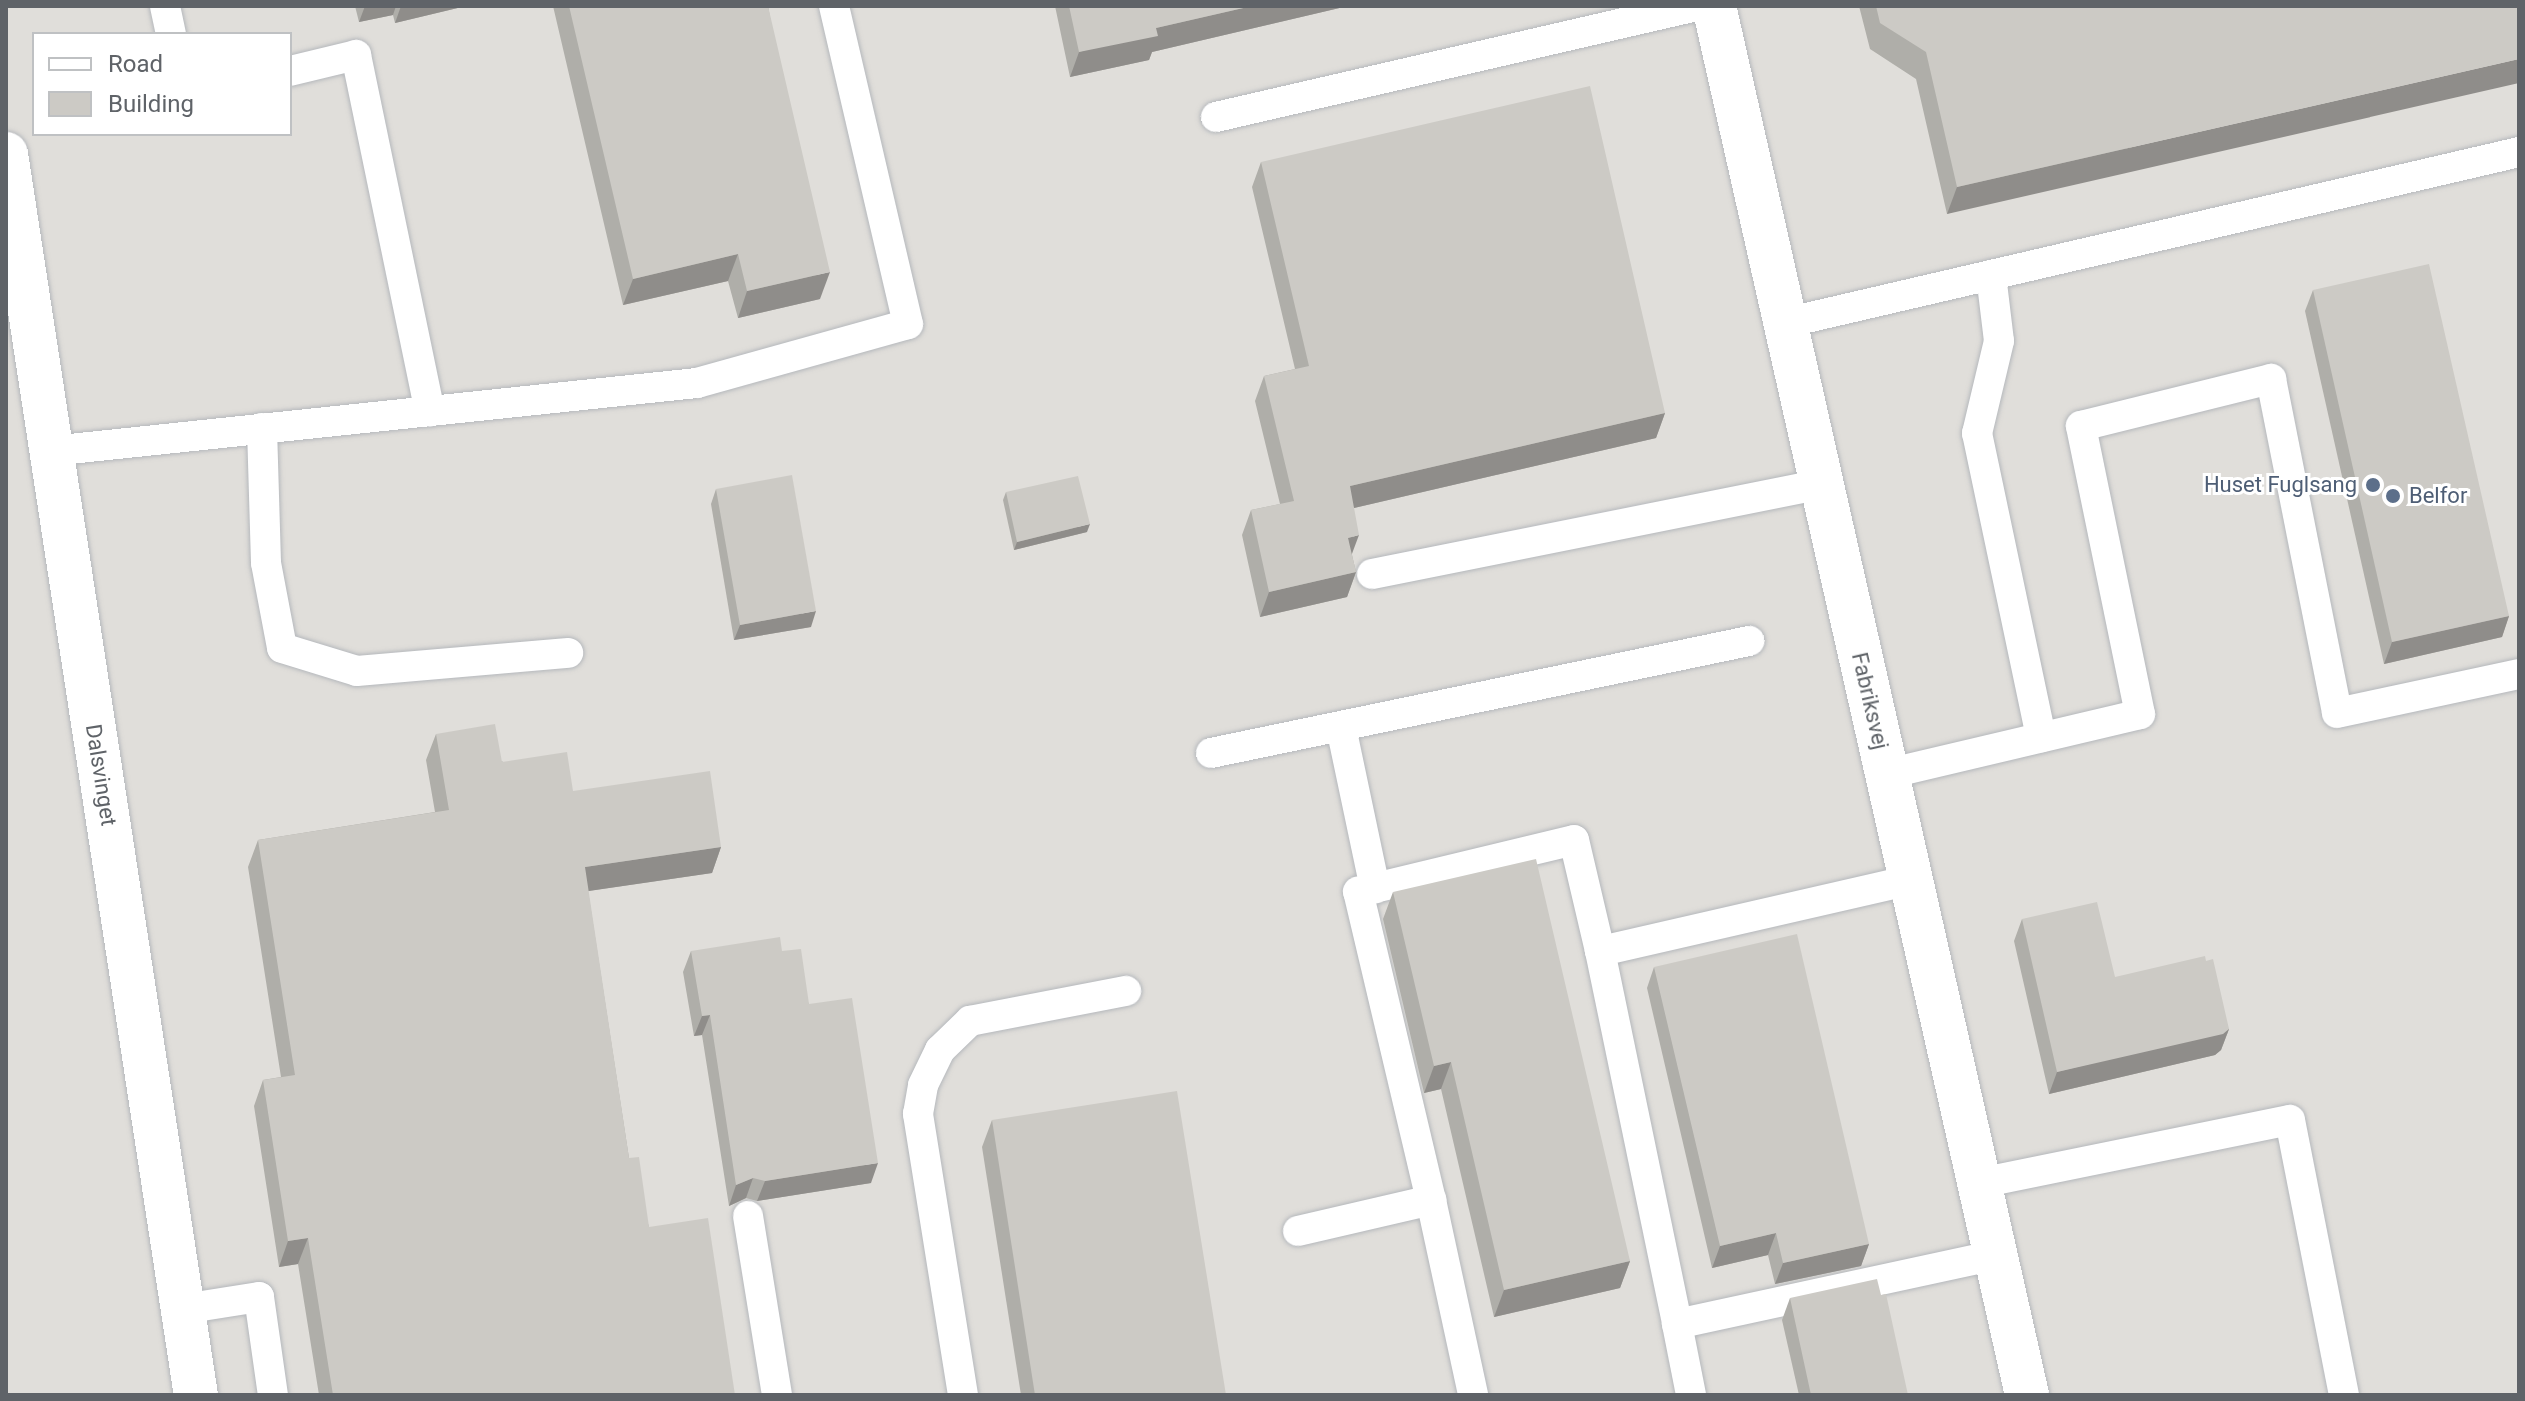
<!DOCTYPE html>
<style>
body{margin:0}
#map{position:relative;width:2525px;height:1401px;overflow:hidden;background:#f1efe8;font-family:Roboto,sans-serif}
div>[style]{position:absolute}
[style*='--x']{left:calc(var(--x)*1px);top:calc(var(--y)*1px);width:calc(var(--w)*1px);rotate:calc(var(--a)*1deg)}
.industrial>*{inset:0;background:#e0deda}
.roads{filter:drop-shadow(0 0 2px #b5b8bc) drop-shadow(0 0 2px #b5b8bc)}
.service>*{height:30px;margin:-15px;padding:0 15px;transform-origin:15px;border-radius:15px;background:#fff}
.minor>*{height:44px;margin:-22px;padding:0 22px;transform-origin:22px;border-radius:22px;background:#fff}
.wall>*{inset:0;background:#afaea9}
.shaded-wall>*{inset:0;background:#8f8d8a}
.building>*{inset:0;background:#cccac5}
.dots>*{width:22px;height:22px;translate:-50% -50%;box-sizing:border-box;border:4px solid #fff;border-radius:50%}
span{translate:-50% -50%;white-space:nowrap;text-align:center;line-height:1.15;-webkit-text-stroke:6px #fff;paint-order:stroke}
.service-label{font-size:22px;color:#4e5e75}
.right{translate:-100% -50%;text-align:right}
.left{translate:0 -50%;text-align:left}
.street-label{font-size:22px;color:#5f6368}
.frame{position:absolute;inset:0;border:8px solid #5f6368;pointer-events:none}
.legend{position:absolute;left:32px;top:32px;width:260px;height:104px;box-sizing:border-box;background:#fff;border:2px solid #bfc1c3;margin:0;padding:10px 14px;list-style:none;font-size:24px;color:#5f6368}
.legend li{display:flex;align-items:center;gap:16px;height:40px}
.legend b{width:40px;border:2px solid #bfc1c3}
</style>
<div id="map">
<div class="industrial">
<div style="clip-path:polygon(evenodd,6px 6px,2519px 6px,2519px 1395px,6px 1395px,6px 6px,34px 34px,290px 34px,290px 134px,34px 134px,34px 34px)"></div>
</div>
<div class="roads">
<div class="service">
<div style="--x:165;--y:6;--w:29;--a:78"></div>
<div style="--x:290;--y:71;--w:68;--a:-13.6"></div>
<div style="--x:356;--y:55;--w:364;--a:78.3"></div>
<div style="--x:1216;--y:117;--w:494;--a:-13"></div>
<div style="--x:1991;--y:275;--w:66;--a:83.1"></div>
<div style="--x:1999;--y:341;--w:95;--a:103.4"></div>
<div style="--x:1977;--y:433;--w:311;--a:78.1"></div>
<div style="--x:1785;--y:323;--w:754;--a:-13.11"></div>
<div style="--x:262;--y:428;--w:135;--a:88.3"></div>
<div style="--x:266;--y:563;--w:86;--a:79.3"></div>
<div style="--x:282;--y:648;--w:78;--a:17"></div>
<div style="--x:357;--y:671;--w:212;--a:-4.9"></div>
<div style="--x:51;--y:451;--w:650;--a:-6.01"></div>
<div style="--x:697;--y:383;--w:219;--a:-15.6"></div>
<div style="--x:908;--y:324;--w:326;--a:-103.1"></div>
<div style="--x:1372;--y:574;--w:458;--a:-11.3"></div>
<div style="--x:1341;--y:727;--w:165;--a:78.1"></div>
<div style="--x:1211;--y:753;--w:550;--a:-11.76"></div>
<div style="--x:1887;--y:774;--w:260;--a:-13.3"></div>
<div style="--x:2140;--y:714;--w:294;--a:-101.6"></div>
<div style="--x:2081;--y:426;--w:196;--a:-13.9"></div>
<div style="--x:2271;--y:379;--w:340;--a:78.8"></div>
<div style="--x:2337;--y:713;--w:186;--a:-12.1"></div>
<div style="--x:1911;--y:880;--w:319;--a:167.1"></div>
<div style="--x:1600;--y:951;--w:381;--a:78.3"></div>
<div style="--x:1677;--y:1324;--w:325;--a:-12.2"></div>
<div style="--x:1980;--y:1183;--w:316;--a:-11.5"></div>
<div style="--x:2290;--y:1120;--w:280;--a:78.9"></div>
<div style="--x:1431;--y:1200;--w:317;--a:-103.3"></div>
<div style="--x:1358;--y:892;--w:222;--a:-13.5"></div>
<div style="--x:1574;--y:840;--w:114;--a:76.8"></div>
<div style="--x:748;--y:1216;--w:181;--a:80.8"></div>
<div style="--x:1298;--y:1231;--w:137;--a:-13.1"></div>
<div style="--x:1431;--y:1200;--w:199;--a:77.8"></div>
<div style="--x:183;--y:1309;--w:77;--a:-9"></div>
<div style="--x:259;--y:1297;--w:99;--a:81.9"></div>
<div style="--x:1677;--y:1324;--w:72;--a:78.8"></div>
<div style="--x:963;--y:1395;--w:285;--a:-99.1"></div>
<div style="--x:918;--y:1114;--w:29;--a:-80"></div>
<div style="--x:923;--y:1085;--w:39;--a:-64"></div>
<div style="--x:940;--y:1050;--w:42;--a:-44"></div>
<div style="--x:970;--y:1021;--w:159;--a:-10.9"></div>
</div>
<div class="minor">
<div style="--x:1714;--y:6;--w:1424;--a:77.3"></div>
<div style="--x:6;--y:154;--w:1255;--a:81.3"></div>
</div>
</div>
<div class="wall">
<div style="clip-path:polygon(355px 6px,466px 6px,395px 23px,393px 15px,359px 22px)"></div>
<div style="clip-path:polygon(553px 6px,768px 6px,820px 299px,738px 318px,728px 281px,623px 305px)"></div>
<div style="clip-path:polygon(1055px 6px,1348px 6px,1152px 52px,1149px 60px,1070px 77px)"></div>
<div style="clip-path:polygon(1859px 6px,2519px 6px,1947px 214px,1916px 79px,1870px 49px)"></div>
<div style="clip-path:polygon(1261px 162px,1665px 413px,1656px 438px,1354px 508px,1352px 555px,1356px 572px,1347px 597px,1260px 617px,1242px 535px,1251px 510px,1280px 504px,1255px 401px,1264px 376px,1295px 369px,1252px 187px)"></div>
<div style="clip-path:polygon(2313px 290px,2509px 616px,2502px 637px,2384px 664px,2305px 311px)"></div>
<div style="clip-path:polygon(716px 489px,811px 627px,734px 640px,711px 504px)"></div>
<div style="clip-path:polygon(1006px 492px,1087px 532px,1014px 550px,1003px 500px)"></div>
<div style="clip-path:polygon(436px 734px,573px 791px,721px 847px,712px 873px,588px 891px,629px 1158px,649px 1227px,735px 1395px,319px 1395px,298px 1264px,279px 1267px,254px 1106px,263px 1080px,281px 1077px,248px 867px,258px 840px,435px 812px,426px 760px)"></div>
<div style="clip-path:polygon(1393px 892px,1630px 1261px,1620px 1288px,1494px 1317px,1441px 1089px,1424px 1093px,1383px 919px)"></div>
<div style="clip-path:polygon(2022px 919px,2115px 977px,2229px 1029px,2221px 1050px,2215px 1055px,2049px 1094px,2014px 941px)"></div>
<div style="clip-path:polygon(691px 951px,782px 951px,809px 1004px,871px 1183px,757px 1201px,746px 1198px,729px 1206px,702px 1035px,694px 1036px,683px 972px)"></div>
<div style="clip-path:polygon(1654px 967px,1869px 1244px,1861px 1266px,1775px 1284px,1768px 1255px,1712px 1268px,1647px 988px)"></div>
<div style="clip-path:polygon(992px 1120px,1226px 1395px,1021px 1395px,982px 1147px)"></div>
<div style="clip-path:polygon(1790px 1298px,1908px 1395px,1799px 1395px,1782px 1320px)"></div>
</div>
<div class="shaded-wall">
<div style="clip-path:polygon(365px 6px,396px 6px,393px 15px,359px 22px)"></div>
<div style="clip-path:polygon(401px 6px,466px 6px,395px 23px)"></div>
<div style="clip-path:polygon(1252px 6px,1348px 6px,1152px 52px,1149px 60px,1070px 77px,1079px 52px,1156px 28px)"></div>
<div style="clip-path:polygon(2519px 59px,2519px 83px,1947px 214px,1957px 187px)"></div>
<div style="clip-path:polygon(738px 254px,728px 281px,623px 305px,633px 279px)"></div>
<div style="clip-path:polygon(830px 272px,820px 299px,738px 318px,747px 291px)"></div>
<div style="clip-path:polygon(1665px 413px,1656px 438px,1341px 511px,1350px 486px)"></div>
<div style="clip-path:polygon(1090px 524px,1087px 532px,1014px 550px,1017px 542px)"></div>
<div style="clip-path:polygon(1359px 535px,1350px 559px,1348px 538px)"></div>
<div style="clip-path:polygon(1356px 572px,1347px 597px,1260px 617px,1269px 592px)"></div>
<div style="clip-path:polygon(816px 611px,811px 627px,734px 640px,740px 625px)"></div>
<div style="clip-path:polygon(2509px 616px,2502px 637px,2384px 664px,2392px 642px)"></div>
<div style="clip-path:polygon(721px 847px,712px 873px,575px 893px,585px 867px)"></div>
<div style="clip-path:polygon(710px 1015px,702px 1035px,694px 1036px,702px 1016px)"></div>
<div style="clip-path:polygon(2229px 1029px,2221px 1050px,2215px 1055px,2049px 1094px,2057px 1072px)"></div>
<div style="clip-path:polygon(1451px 1062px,1441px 1089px,1424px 1093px,1434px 1066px)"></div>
<div style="clip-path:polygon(878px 1163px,871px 1183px,757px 1201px,765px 1181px)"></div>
<div style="clip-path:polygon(753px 1178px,746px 1198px,729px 1206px,736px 1185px)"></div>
<div style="clip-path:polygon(1776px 1233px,1768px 1255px,1712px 1268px,1720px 1246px)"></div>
<div style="clip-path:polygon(308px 1238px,298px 1264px,279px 1267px,288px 1241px)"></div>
<div style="clip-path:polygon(1869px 1244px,1861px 1266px,1775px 1284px,1783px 1263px)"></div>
<div style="clip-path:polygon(1630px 1261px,1620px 1288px,1494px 1317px,1504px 1290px)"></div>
</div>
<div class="building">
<div style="clip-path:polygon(569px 6px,768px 6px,830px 272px,747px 291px,738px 254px,633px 279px)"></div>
<div style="clip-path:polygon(1069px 6px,1252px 6px,1156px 28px,1158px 36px,1079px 52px)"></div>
<div style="clip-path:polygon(1876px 6px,2519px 6px,2519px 59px,1957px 187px,1926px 52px,1880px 23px)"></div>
<div style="clip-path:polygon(1590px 86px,1665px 413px,1350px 486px,1359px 535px,1348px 538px,1356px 572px,1269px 592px,1251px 510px,1294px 501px,1264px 376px,1309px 366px,1261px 162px)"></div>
<div style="clip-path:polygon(2429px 264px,2509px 616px,2392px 642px,2313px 290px)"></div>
<div style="clip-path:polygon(792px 475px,816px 611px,740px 625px,716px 489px)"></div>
<div style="clip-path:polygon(1078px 476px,1090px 524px,1017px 542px,1006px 492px)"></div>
<div style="clip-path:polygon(495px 724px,502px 762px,567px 752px,573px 791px,710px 771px,721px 847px,585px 867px,629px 1158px,639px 1157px,649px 1227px,708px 1218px,735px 1395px,333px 1395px,308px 1238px,288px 1241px,263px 1080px,295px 1075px,258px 840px,449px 810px,436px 734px)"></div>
<div style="clip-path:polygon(1536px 859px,1630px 1261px,1504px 1290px,1451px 1062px,1434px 1066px,1393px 892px)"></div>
<div style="clip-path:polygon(2097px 902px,2115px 977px,2205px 956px,2206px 961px,2213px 959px,2229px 1029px,2223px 1034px,2057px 1072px,2022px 919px)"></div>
<div style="clip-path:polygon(1797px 934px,1869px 1244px,1783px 1263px,1776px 1233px,1720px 1246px,1654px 967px)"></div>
<div style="clip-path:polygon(780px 937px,782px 951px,801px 949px,809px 1004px,852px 998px,878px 1163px,765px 1181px,753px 1178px,736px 1185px,710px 1015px,702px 1016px,691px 951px)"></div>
<div style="clip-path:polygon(1177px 1091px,1226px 1395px,1035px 1395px,992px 1120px)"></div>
<div style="clip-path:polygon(1877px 1279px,1881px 1295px,1886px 1294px,1908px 1395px,1811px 1395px,1790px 1298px)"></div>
</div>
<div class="dots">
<div style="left:2373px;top:485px;background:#5c6f8a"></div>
<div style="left:2393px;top:496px;background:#5c6f8a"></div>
</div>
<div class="service-label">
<span class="right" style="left:2357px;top:485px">Huset Fuglsang</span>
<span class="left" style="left:2409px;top:496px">Belfor</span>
</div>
<div class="street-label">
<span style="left:1870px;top:701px;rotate:77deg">Fabriksvej</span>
<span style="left:101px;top:775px;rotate:81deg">Dalsvinget</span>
</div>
<div class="frame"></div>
<ul class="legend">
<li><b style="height:10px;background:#fff"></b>Road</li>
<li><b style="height:22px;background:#cccac5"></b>Building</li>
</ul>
</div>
